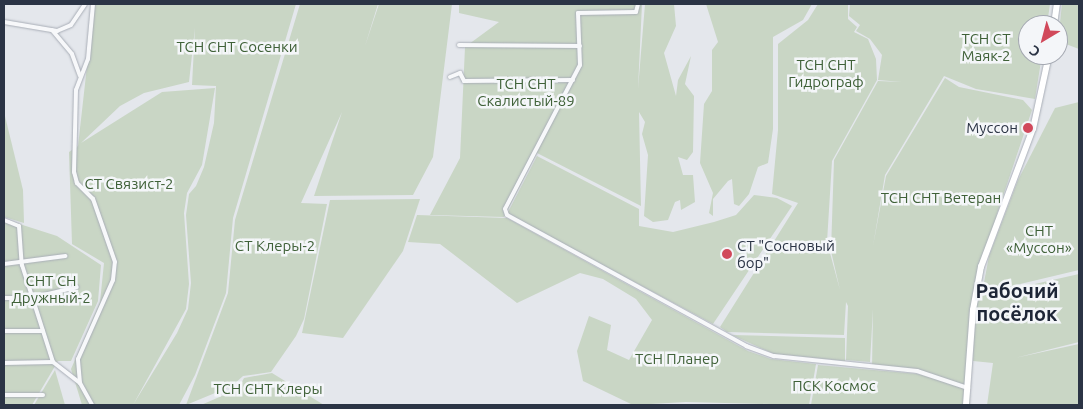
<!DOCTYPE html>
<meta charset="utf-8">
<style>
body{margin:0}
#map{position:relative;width:1083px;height:409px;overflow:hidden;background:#e4e7ec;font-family:Ubuntu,sans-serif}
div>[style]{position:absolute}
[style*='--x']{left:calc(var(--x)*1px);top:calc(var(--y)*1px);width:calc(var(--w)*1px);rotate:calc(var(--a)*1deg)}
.green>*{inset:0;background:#c9d6c5}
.roads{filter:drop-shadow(0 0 1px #a9aeb7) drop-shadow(0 0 1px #a9aeb7)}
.street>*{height:4px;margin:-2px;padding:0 2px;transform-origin:2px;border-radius:2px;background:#f7f8fa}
.secondary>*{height:5.5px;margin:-2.75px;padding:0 2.75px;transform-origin:2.75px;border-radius:2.75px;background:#fff}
.dots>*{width:14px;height:14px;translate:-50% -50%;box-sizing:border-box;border:2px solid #f4f6f9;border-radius:50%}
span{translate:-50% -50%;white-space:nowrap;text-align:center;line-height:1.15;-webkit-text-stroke:5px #f4f6f9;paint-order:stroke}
.park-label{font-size:15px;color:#3f6138}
.poi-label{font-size:15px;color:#2b3445}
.right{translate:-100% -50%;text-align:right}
.left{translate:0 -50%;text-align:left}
.district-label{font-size:20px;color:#1d2536;font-weight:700}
.frame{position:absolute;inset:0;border:5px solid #2b3445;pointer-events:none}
.north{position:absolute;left:1018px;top:15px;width:50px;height:50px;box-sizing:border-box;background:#f4f6f9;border:1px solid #a4a8b1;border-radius:50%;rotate:217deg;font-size:14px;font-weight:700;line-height:20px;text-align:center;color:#2b3445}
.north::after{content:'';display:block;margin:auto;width:18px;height:22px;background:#d1495b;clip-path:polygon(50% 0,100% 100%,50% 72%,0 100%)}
</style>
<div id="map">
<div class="green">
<div style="clip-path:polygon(evenodd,94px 4px,296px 4px,233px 218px,226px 293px,195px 375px,179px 405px,82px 405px,71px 369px,100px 302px,104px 263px,72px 244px,69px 152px,78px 146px,94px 4px,195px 28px,192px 85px,216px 86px,214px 123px,204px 167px,196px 186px,189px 194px,186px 215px,191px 283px,188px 309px,177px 333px,133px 405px,186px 309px,189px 284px,184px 213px,187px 193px,202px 165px,215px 88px,162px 92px,81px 143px,120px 106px,144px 93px,189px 82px,195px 28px)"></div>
<div style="clip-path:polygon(300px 4px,378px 4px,365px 46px,379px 4px,452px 4px,433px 157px,413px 195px,314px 196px,342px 112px,301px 203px,327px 204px,304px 319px,296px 336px,271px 372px,243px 376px,232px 386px,186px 405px,228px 293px,235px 220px)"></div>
<div style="clip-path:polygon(459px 4px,642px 4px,638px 89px,645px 4px,674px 4px,676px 26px,664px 53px,676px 96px,678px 80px,691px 56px,685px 84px,694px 96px,693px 152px,687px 160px,678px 157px,683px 175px,693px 175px,695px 202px,681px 210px,680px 200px,675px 202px,668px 220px,653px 222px,644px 216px,648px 155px,642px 134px,645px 122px,639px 112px,641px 206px,537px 153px,504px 217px,430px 215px,460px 158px,465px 47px,499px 22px,459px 13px)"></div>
<div style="clip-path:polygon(706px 4px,812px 4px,803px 20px,773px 37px,773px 129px,768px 163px,758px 167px,749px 194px,739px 206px,734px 204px,732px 179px,728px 181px,713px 199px,713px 216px,709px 213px,713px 193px,700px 163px,704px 104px,712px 91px,712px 50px,718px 42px)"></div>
<div style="clip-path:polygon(818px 4px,848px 4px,848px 19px,857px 27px,854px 32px,868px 39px,876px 59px,877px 80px,832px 161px,827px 242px,840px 290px,831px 251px,834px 160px,878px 81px,902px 82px,878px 80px,882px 55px,870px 39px,856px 31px,860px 25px,849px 16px,850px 4px,1050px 4px,1047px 25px,1028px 25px,1028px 55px,1042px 55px,1035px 99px,976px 89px,944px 76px,885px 175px,873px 246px,886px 176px,945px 78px,959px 87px,1023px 100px,1032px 110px,997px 214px,975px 306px,982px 296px,1079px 274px,1079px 342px,1015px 358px,1079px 344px,1079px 405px,987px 405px,993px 363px,973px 361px,974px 325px,970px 388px,917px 372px,872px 368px,873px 309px,870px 362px,846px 360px,848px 306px,846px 302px,844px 335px,727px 332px,720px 327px,798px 203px,772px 194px,778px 130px,778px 44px,808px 20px)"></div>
<div style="clip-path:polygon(1062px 4px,1079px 4px,1079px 49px,1058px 41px)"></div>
<div style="clip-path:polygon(1079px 102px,1079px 270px,982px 293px,989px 256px,1018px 180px,1055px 108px)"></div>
<div style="clip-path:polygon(4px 112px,23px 190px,24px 223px,4px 217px)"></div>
<div style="clip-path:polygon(537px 156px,639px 209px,639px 226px,673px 232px,714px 222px,736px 215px,754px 195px,777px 198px,792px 206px,713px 324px,507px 214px)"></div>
<div style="clip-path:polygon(420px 199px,403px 251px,343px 338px,302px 333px,330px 200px)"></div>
<div style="clip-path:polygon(417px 215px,507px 218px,748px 351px,771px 359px,816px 364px,809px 405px,686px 402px,633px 405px,583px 381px,577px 351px,589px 316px,611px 325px,607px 350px,629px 360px,652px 320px,636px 299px,603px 279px,580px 273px,517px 303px,440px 244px,408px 242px)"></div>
<div style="clip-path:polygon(4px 219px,57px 236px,101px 265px,98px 301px,71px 361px,58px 361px,32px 405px,4px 405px)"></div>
<div style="clip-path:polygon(732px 335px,845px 338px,845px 361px,774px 354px)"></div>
<div style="clip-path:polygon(818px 365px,918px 374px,970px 389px,970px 405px,811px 405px)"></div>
<div style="clip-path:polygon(55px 370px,65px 405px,34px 405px)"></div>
<div style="clip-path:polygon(272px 373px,324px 405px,201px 405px,238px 389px,244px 378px)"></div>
</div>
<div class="roads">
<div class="street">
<div style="--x:638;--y:4;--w:8;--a:104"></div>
<div style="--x:636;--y:12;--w:58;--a:179"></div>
<div style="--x:578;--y:13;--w:52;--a:87.8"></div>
<div style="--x:580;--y:65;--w:162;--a:117.5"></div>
<div style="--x:505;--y:209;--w:6;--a:72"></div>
<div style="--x:507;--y:215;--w:273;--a:28.7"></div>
<div style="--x:746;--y:346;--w:30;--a:20"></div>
<div style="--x:774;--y:356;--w:144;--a:6"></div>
<div style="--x:917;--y:371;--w:54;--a:18.4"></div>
<div style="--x:4;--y:22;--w:54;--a:9.6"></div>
<div style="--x:57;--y:31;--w:15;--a:-23"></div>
<div style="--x:71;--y:25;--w:25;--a:-56"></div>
<div style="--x:52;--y:30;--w:31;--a:50"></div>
<div style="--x:72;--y:54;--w:23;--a:70"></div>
<div style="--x:459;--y:45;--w:121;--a:0.5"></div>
<div style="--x:450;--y:77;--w:11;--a:-22"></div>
<div style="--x:460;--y:73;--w:9;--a:63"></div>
<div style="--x:464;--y:81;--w:109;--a:-0.5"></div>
<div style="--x:4;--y:220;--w:16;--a:22"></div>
<div style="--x:19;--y:226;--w:39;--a:86"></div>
<div style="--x:22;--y:265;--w:102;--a:72.3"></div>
<div style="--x:4;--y:264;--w:62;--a:-7.5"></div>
<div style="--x:4;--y:298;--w:27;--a:0"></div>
<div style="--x:31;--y:298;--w:47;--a:-13.4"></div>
<div style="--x:4;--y:331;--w:39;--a:0"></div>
<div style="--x:4;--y:363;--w:49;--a:-1.2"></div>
<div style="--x:53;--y:362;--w:34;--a:38"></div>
<div style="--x:80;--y:383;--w:25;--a:61"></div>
<div style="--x:80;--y:383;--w:24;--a:-95"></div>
<div style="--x:78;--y:359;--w:86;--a:-66.1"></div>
<div style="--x:113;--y:280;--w:18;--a:-84"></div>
<div style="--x:115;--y:262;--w:67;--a:-109.2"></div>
<div style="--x:93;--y:199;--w:23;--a:-135"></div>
<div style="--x:77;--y:183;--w:11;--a:-105"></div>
<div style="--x:74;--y:172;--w:82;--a:-88.6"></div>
<div style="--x:76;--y:90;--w:33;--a:-69"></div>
<div style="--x:88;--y:59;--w:55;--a:-84.8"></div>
<div style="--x:4;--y:395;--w:39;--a:0"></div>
</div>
<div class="secondary">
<div style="--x:1054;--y:25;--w:21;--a:-82"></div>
<div style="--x:966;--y:405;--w:95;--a:-85.8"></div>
<div style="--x:973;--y:310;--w:44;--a:-79.5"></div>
<div style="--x:981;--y:267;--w:147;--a:-69.4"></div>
<div style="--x:1033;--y:129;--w:76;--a:-77.8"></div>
</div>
</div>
<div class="dots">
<div style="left:1028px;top:128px;background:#d1495b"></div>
<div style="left:727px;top:254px;background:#d1495b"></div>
</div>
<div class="park-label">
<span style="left:986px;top:47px">ТСН СТ<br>Маяк-2</span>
<span style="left:237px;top:47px">ТСН СНТ Сосенки</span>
<span style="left:826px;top:73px">ТСН СНТ<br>Гидрограф</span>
<span style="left:526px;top:92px">ТСН СНТ<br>Скалистый-89</span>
<span style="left:129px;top:184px">СТ Связист-2</span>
<span style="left:941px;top:198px">ТСН СНТ Ветеран</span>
<span style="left:1039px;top:239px">СНТ<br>«Муссон»</span>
<span style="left:275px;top:246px">СТ Клеры-2</span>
<span style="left:51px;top:289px">СНТ СН<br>Дружный-2</span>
<span style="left:677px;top:359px">ТСН Планер</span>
<span style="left:834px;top:386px">ПСК Космос</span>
<span style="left:268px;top:389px">ТСН СНТ Клеры</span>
</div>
<div class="poi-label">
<span class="right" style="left:1018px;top:128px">Муссон</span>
<span class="left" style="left:737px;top:254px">СТ "Сосновый<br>бор"</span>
</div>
<div class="district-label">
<span style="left:1017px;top:302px">Рабочий<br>посёлок</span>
</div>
<div class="frame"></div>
<div class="north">С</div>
</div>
